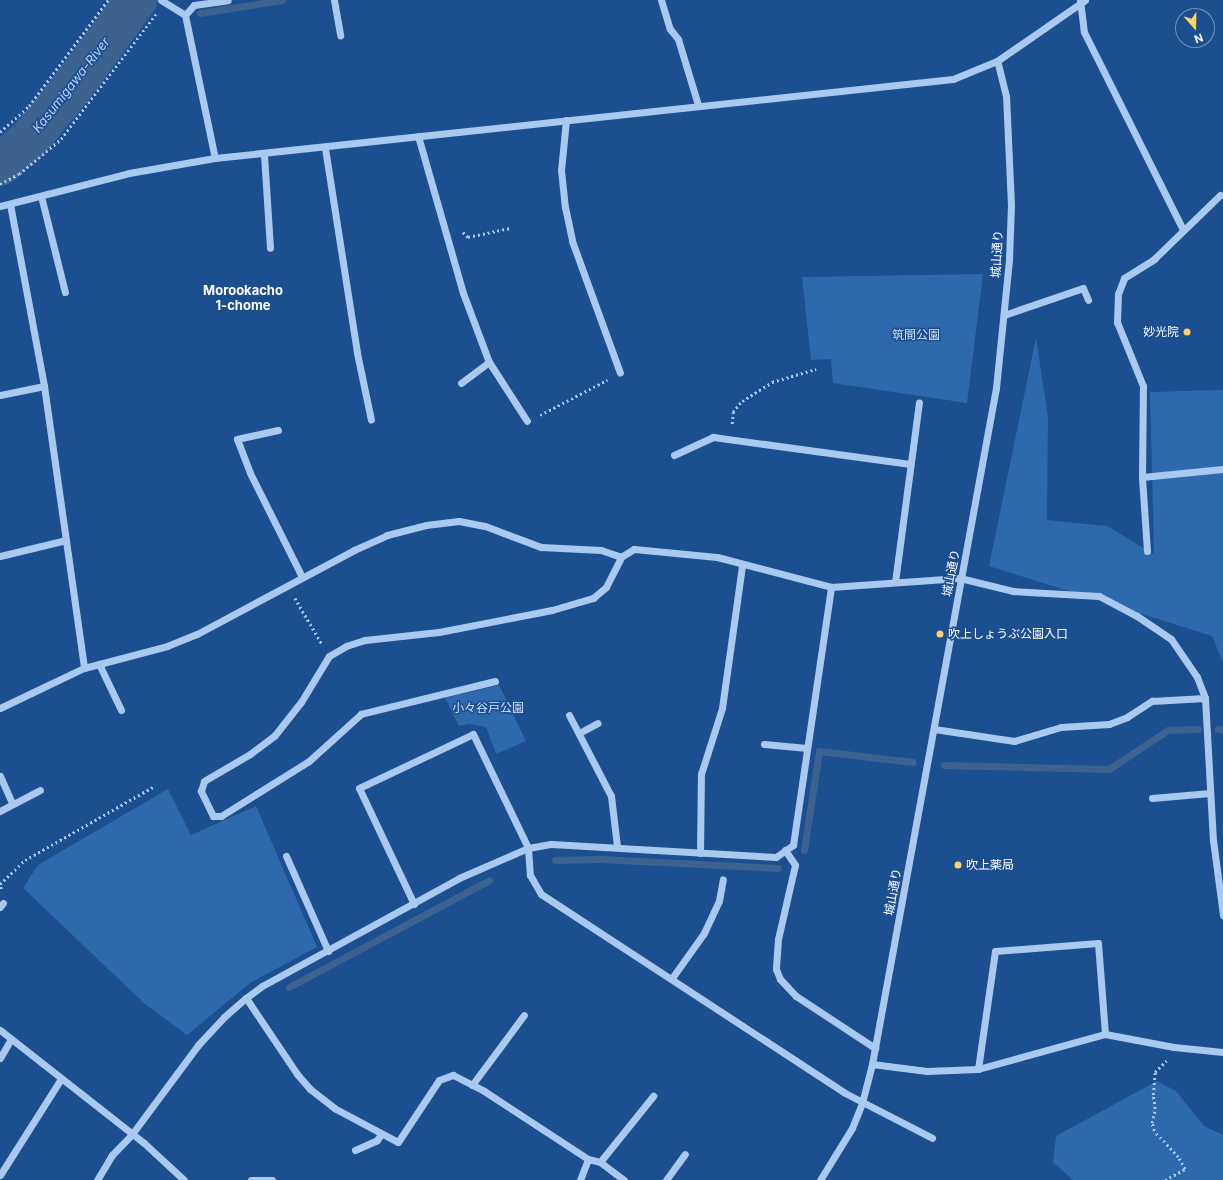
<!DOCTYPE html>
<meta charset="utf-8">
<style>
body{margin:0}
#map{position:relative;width:1223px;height:1180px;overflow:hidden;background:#1b4f8f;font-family:Inter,"Noto Sans JP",sans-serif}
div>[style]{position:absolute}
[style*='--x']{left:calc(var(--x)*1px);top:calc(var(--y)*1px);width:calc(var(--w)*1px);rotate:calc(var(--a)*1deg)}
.green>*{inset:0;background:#2e69ad}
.stream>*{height:7px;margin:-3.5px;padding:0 3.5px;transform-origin:3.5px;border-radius:3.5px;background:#3c6290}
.river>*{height:42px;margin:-21px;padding:0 21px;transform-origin:21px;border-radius:21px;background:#3c6290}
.path>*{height:2.5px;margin-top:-1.25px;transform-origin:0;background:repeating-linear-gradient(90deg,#a9c9ee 0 2px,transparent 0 5px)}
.minor>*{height:7px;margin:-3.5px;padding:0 3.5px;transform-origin:3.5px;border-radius:3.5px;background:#a9c9ee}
.dots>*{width:11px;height:11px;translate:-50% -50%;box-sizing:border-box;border:2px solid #1b4f8f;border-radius:50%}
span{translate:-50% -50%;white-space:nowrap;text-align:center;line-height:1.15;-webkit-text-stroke:3px #1b4f8f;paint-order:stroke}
.street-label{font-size:12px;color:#fff}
.poi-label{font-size:12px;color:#fff}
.right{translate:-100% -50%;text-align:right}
.left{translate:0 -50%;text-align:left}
.park-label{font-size:12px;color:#cfe3fa}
.water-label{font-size:13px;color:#b5d3f5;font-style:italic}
.neighbourhood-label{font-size:13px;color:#fff;font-weight:700}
.north{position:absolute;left:1175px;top:8px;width:40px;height:40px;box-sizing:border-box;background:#1b4f8f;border:1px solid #7695bc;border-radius:50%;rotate:160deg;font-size:11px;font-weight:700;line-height:16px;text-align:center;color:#fff}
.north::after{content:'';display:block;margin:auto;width:14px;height:18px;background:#ffd166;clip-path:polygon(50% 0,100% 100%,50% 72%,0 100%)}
</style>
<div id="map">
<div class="green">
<div style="clip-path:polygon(983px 274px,967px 403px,833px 383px,831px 359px,811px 360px,802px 277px)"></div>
<div style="clip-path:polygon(1036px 338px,1048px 417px,1047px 520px,1107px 526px,1154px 554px,1150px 392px,1223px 390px,1223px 662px,1212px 636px,989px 566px)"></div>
<div style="clip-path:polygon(499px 685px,526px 741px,496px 754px,486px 727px,469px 724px,459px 726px,445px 698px)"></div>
<div style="clip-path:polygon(168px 789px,191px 835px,256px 806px,317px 947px,250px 983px,187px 1035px,145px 1004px,23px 888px,38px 865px)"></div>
<div style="clip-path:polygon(1157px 1081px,1176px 1091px,1204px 1126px,1223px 1135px,1223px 1180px,1073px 1180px,1053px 1162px,1056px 1136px)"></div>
</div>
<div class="stream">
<div style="--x:200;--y:13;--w:83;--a:-9"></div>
<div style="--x:1218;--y:729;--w:5;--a:11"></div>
<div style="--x:944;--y:765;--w:165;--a:1.4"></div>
<div style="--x:1109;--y:769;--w:71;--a:-33.5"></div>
<div style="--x:1168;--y:730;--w:30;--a:-2"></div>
<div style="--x:804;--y:850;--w:100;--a:-81.4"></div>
<div style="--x:819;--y:751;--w:94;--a:6.7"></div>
<div style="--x:555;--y:860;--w:46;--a:-1.2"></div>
<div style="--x:601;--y:859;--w:177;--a:2.9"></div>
<div style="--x:289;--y:987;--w:227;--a:-28.1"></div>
</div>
<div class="river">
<div style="--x:0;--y:165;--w:37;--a:-41"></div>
<div style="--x:28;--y:141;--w:71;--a:-50.7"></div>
<div style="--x:73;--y:86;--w:107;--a:-53.8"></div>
</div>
<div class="path">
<div style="--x:0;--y:132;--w:39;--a:-42"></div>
<div style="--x:29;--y:106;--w:132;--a:-53.3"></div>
<div style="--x:0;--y:184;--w:21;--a:-28"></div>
<div style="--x:19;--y:174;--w:55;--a:-39.8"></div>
<div style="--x:61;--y:139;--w:157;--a:-52.8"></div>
<div style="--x:463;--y:232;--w:7;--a:45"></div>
<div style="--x:468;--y:237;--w:43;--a:-12.1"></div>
<div style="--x:540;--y:415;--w:76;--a:-27.6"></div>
<div style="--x:732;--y:424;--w:12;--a:-85"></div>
<div style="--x:733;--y:412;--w:14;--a:-51"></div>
<div style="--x:742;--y:401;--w:36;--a:-32"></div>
<div style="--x:772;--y:382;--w:46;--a:-16.5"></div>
<div style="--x:295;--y:598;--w:53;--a:59.6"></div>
<div style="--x:1;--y:889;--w:5;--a:-101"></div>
<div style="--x:0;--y:884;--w:35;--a:-44"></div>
<div style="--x:25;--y:860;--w:147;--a:-29.7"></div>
<div style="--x:1165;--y:1180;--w:23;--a:-29"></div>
<div style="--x:1185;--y:1169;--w:14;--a:-120"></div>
<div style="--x:1178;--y:1157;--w:35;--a:-133"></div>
<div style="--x:1154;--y:1131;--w:8;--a:-104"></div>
<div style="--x:1152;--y:1123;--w:14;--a:-78"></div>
<div style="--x:1155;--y:1109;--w:14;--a:-98"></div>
<div style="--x:1153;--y:1095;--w:23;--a:-85"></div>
<div style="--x:1155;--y:1072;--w:16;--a:-45"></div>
</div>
<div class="minor">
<div style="--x:161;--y:0;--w:28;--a:32"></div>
<div style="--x:185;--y:15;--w:13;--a:-48"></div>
<div style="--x:194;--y:5;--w:34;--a:-8"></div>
<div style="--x:334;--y:0;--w:36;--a:80"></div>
<div style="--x:661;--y:0;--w:30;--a:73"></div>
<div style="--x:670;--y:29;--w:13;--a:51"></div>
<div style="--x:678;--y:39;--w:69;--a:73.1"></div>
<div style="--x:1080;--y:0;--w:32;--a:83"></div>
<div style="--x:1084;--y:32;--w:221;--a:63.4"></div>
<div style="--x:185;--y:15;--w:146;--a:78.2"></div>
<div style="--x:566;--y:120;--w:50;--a:95.7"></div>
<div style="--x:561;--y:170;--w:37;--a:84"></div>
<div style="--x:565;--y:207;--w:35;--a:78"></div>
<div style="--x:572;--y:241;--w:140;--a:70"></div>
<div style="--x:418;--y:136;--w:163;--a:74"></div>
<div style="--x:463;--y:293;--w:74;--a:69.4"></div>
<div style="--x:489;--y:362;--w:70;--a:57.2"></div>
<div style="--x:325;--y:148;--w:207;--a:81.1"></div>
<div style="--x:357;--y:353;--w:68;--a:78.2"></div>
<div style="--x:264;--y:155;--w:93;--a:86.3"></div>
<div style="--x:41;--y:196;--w:99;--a:76"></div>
<div style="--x:10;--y:204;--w:185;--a:79.4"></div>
<div style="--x:44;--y:386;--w:285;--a:81.9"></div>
<div style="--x:0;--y:206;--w:133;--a:-14.3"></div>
<div style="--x:129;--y:173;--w:87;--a:-9.9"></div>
<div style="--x:215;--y:158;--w:742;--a:-6.11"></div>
<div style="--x:953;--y:79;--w:48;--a:-22.2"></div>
<div style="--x:997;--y:61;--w:107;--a:-34.7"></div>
<div style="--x:1004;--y:315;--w:83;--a:-18.9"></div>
<div style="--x:1083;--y:288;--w:13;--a:67"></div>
<div style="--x:461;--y:383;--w:35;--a:-37"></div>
<div style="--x:0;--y:395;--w:45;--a:-11.6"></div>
<div style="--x:278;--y:430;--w:42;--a:167.6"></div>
<div style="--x:237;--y:439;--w:36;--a:69"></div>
<div style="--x:250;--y:473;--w:116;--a:63.4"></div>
<div style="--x:674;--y:455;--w:43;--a:-24.8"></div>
<div style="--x:713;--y:437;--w:199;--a:7.8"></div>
<div style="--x:1142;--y:477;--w:81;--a:-5.6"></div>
<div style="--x:1147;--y:551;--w:74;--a:-93.9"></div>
<div style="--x:1142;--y:477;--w:91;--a:-89.4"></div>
<div style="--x:1143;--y:386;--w:69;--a:-112.1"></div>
<div style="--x:1117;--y:322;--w:28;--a:-88"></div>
<div style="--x:1118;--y:294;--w:17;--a:-69"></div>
<div style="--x:1124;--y:278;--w:36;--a:-32"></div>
<div style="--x:1154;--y:259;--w:92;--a:-44.1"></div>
<div style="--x:0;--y:556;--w:68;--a:-13.6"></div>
<div style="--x:895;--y:582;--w:181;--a:-82.4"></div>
<div style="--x:99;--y:664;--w:51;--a:64.4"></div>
<div style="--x:495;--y:681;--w:138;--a:166.2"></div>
<div style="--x:361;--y:714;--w:70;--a:137.9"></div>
<div style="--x:309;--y:761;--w:104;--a:148"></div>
<div style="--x:221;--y:816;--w:8;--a:180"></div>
<div style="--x:213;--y:816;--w:28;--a:-116"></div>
<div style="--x:201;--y:791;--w:10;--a:-73"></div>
<div style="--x:204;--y:781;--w:53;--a:-30.4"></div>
<div style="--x:250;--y:754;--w:31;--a:-37"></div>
<div style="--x:275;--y:735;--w:42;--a:-51.8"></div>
<div style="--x:301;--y:702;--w:54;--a:-58.7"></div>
<div style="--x:329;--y:656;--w:20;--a:-30"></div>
<div style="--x:346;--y:646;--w:20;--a:-18"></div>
<div style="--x:365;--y:640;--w:74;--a:-6.2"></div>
<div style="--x:439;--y:632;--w:115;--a:-11"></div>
<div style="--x:552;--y:610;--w:43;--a:-16.3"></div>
<div style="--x:593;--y:598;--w:17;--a:-40"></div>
<div style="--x:606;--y:587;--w:34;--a:-63"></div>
<div style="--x:621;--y:557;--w:15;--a:-32"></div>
<div style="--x:634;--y:549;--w:83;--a:5.5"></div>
<div style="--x:717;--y:557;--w:118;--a:14.7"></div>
<div style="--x:831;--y:587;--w:129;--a:-4"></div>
<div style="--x:960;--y:578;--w:55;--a:13.8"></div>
<div style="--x:1013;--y:591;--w:86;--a:3.3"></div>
<div style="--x:1099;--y:596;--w:43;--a:27.8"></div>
<div style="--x:1137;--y:616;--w:41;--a:34.1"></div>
<div style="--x:1171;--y:639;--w:46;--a:55.6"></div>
<div style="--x:1197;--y:677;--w:22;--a:69"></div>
<div style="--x:1205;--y:698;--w:142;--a:86.8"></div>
<div style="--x:1213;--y:840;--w:76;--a:82.4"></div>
<div style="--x:0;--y:708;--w:93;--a:-25.5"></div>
<div style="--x:84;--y:668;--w:86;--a:-14.8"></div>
<div style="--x:167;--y:646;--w:32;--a:-22"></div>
<div style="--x:197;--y:634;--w:178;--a:-28.1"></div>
<div style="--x:354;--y:550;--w:36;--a:-24"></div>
<div style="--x:387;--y:535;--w:40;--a:-14.4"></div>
<div style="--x:426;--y:525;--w:33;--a:-7"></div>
<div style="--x:459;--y:521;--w:26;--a:11"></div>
<div style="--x:485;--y:526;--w:60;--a:20.6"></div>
<div style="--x:541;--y:547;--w:60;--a:2.9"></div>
<div style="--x:601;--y:550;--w:21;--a:19"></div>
<div style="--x:569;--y:715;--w:91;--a:62.6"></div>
<div style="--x:611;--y:796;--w:50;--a:83.2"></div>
<div style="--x:934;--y:729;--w:81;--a:8.5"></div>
<div style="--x:1014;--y:741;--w:49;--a:-16.6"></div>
<div style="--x:1061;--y:727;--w:48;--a:-3.6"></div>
<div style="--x:1109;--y:724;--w:19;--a:-21"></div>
<div style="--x:1127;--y:717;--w:30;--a:-33"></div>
<div style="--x:1152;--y:701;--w:53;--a:-3.2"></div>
<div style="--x:579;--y:733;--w:21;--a:-28"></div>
<div style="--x:764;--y:744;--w:43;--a:5.3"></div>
<div style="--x:0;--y:776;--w:30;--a:66"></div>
<div style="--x:1152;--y:798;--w:58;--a:-4.9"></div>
<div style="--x:0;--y:811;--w:45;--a:-27.7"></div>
<div style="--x:785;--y:850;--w:18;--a:56"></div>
<div style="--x:795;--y:865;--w:76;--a:102.9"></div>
<div style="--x:778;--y:939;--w:30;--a:94"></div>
<div style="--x:776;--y:969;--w:11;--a:68"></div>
<div style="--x:780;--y:979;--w:23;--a:47"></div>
<div style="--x:796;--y:996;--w:95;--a:33.4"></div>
<div style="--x:700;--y:853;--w:79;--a:-89.3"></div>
<div style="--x:701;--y:774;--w:69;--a:-72.3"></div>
<div style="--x:722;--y:708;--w:144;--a:-82"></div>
<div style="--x:286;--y:856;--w:104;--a:66.1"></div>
<div style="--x:414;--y:904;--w:128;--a:-115.4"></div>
<div style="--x:359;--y:788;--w:126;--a:-25.3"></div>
<div style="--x:473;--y:734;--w:127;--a:64.2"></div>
<div style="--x:528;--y:848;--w:27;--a:86"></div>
<div style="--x:530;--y:875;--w:22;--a:60"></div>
<div style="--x:541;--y:894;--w:363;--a:33.2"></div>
<div style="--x:845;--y:1093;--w:98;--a:27.3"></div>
<div style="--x:0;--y:907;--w:5;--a:-53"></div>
<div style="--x:672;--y:978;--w:55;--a:-54.6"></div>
<div style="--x:704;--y:933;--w:35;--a:-65"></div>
<div style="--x:719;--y:901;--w:22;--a:-80"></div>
<div style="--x:246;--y:998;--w:92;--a:56.1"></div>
<div style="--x:297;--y:1074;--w:20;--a:49"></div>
<div style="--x:310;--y:1089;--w:31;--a:38"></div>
<div style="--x:334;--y:1108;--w:72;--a:28"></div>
<div style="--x:398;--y:1142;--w:74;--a:-56.5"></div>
<div style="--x:439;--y:1080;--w:15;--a:-20"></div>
<div style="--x:453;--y:1075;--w:35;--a:27"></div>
<div style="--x:484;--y:1091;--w:124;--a:33.2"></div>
<div style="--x:588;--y:1159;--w:12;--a:14"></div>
<div style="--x:600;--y:1162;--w:30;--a:37"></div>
<div style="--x:0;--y:1030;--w:183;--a:38.1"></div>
<div style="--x:144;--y:1143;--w:54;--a:42.8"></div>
<div style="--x:0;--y:1058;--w:22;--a:-60"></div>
<div style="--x:872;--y:1064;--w:55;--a:7.3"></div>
<div style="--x:927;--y:1071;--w:51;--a:-2.2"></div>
<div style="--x:978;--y:1069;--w:132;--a:-15.4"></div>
<div style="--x:1105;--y:1034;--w:70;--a:10.7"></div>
<div style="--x:1174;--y:1047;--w:49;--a:5.8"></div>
<div style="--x:978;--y:1069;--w:119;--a:-81.8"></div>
<div style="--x:995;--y:951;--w:103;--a:-4.4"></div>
<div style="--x:1098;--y:943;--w:91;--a:85.6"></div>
<div style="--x:472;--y:1085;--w:87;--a:-53.4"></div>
<div style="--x:355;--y:1150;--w:24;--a:-24"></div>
<div style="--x:377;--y:1140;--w:7;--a:-56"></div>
<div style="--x:600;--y:1162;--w:85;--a:-51.2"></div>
<div style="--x:0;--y:1175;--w:114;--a:-57.6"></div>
<div style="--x:97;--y:1180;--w:29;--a:-59"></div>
<div style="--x:112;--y:1155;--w:29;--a:-46"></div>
<div style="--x:132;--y:1134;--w:111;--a:-53.4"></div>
<div style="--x:198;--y:1045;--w:38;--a:-47"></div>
<div style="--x:224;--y:1017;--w:29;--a:-41"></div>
<div style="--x:246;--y:998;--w:20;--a:-37"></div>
<div style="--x:262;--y:986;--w:225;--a:-28.7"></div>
<div style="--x:459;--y:878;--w:75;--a:-23.5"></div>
<div style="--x:528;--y:848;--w:23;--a:-10"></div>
<div style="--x:551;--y:844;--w:225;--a:3.3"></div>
<div style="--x:776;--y:857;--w:21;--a:-35"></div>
<div style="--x:793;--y:845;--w:261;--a:-81.6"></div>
<div style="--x:251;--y:1180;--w:21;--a:0"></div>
<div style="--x:580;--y:1180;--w:22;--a:-69"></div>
<div style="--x:666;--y:1180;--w:32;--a:-54"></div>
<div style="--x:820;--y:1180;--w:61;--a:-58.4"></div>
<div style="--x:852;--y:1128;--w:27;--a:-68"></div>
<div style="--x:862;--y:1103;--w:40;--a:-75.6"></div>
<div style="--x:872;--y:1064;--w:687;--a:-79.61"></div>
<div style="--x:996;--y:388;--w:130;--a:-84.2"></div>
<div style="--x:1009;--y:259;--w:54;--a:-87.9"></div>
<div style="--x:1011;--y:205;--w:109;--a:-92.6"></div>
<div style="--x:1006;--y:96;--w:36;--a:-104"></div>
</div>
<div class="dots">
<div style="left:1187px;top:332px;background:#ffd166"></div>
<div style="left:940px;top:634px;background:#ffd166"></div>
<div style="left:958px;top:865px;background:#ffd166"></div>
</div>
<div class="street-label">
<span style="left:997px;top:254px;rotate:-87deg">城山通り</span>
<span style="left:951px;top:573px;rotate:-79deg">城山通り</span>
<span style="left:893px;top:892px;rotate:-80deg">城山通り</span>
</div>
<div class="poi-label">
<span class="right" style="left:1179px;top:332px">妙光院</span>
<span class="left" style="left:948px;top:634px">吹上しょうぶ公園入口</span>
<span class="left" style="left:966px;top:865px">吹上薬局</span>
</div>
<div class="park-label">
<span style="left:916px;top:335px">筑間公園</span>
<span style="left:488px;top:708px">小々谷戸公園</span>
</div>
<div class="water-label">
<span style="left:71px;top:85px;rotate:-52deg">Kasumigawa-River</span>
</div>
<div class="neighbourhood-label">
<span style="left:243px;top:298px">Morookacho<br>1-chome</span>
</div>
<div class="north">N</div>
</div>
